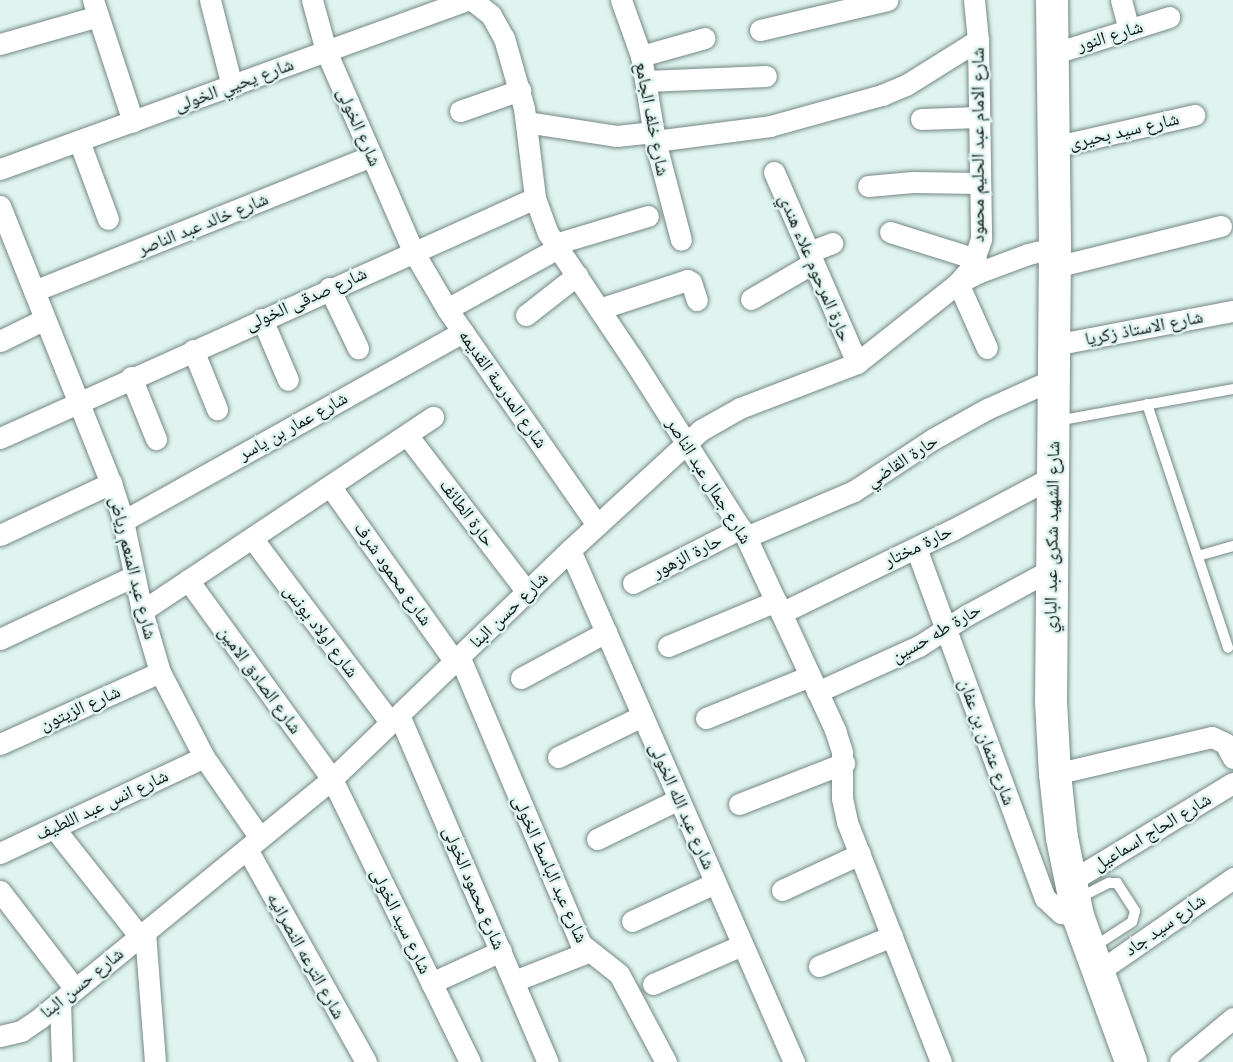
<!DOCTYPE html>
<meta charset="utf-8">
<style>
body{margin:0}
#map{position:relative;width:1233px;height:1062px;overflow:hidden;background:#dff4ef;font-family:"Varela Round","Noto Naskh Arabic",sans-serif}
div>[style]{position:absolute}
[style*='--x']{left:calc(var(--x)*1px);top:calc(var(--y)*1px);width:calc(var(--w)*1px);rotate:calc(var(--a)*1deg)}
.roads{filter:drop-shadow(0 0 2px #758784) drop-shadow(0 0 2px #758784)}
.lane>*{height:10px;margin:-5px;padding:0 5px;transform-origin:5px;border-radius:5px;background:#fff}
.street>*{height:21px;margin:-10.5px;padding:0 10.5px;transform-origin:10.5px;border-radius:10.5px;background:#fff}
.secondary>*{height:32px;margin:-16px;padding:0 16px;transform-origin:16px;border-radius:16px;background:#fff}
span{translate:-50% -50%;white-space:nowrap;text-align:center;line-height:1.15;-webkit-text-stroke:5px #dff4ef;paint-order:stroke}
.street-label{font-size:18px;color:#0d1413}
</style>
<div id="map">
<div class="roads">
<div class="lane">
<div style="--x:1147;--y:404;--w:257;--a:71.6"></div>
<div style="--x:1057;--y:421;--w:179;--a:-10.3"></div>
<div style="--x:1198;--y:556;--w:36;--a:-16"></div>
<div style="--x:1079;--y:898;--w:34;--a:-27"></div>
<div style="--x:1109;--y:883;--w:8;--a:0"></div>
<div style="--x:1117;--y:883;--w:33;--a:57"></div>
<div style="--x:1135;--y:911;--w:11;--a:105"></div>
<div style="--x:1132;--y:922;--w:48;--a:147"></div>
</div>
<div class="street">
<div style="--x:93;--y:0;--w:128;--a:71.8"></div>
<div style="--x:210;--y:0;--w:89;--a:75.7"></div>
<div style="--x:312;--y:0;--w:53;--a:74.6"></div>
<div style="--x:326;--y:51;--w:218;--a:66.5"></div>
<div style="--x:413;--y:251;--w:67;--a:59.6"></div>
<div style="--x:447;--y:309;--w:263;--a:55.2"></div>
<div style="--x:472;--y:0;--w:24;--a:38"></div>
<div style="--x:491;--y:15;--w:26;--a:61"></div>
<div style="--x:504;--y:38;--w:73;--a:74.1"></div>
<div style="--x:524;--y:108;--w:91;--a:83"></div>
<div style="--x:535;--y:198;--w:37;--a:70"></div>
<div style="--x:548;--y:233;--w:151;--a:56.1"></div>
<div style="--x:632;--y:358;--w:212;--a:57.5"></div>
<div style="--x:746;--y:537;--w:213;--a:65.2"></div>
<div style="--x:835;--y:730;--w:23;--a:72"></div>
<div style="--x:842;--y:752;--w:46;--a:90"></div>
<div style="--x:842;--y:798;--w:25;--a:78"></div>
<div style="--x:847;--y:822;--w:258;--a:68.6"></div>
<div style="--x:621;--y:0;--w:59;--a:70.3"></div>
<div style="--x:641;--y:56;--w:86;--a:80.6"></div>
<div style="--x:655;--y:141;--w:102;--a:75.3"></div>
<div style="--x:974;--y:0;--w:40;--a:84.3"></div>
<div style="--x:978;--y:40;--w:199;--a:89.1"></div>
<div style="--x:981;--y:239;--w:31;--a:109"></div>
<div style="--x:971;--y:268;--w:20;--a:131"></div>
<div style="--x:958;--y:283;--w:71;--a:66"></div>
<div style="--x:1121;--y:0;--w:31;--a:75"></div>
<div style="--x:760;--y:30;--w:131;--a:-13.2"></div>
<div style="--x:0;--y:44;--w:102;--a:-15.9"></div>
<div style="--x:1052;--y:54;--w:123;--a:-17.5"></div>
<div style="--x:641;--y:56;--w:66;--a:-15.7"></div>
<div style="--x:646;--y:81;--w:120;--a:-2.4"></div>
<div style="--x:460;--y:111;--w:64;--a:-19.3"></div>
<div style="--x:921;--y:119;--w:58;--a:-2"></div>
<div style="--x:526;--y:122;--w:91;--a:8.8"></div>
<div style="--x:616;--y:136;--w:38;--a:-6"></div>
<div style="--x:79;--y:141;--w:83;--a:69.6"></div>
<div style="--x:655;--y:141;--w:116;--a:-7.4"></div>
<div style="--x:770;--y:126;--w:116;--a:-15.5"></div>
<div style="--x:882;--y:95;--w:26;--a:-23"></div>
<div style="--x:906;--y:85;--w:85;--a:-32"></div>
<div style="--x:1053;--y:147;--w:145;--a:-12.8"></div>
<div style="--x:0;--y:169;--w:497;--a:-19.9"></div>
<div style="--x:774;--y:172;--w:208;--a:66.5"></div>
<div style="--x:868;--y:186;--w:45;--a:-5.1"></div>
<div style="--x:913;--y:182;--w:67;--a:0.9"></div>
<div style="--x:0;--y:206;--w:298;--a:68.2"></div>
<div style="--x:111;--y:483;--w:40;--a:72"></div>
<div style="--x:123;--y:521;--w:92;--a:78.1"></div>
<div style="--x:142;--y:611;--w:64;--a:73.6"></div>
<div style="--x:160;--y:672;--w:96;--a:62.6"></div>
<div style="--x:204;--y:757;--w:98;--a:55.3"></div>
<div style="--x:890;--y:232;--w:90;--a:17.4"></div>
<div style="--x:555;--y:244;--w:97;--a:-16.8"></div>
<div style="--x:809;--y:252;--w:25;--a:-21"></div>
<div style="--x:1055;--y:267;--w:171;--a:-13.9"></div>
<div style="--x:329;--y:288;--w:67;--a:64.2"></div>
<div style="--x:34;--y:291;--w:364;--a:-21.8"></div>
<div style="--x:751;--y:299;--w:72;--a:-30.1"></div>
<div style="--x:447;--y:309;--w:127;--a:-28.8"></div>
<div style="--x:599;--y:309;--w:93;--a:-18.2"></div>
<div style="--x:687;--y:280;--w:4;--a:27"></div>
<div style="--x:691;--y:282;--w:19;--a:72"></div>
<div style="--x:526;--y:315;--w:65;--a:-38.1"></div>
<div style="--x:262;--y:319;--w:66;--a:66.9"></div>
<div style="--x:0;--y:341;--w:50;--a:-26.1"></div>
<div style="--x:1054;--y:345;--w:182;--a:-10.8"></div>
<div style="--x:193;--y:350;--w:64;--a:67.9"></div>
<div style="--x:131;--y:377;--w:67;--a:68"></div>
<div style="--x:407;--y:435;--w:198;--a:52.6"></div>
<div style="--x:0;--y:438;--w:586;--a:-24.16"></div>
<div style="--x:330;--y:486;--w:216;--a:54.6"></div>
<div style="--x:123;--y:521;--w:389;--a:-29.1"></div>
<div style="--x:0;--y:535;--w:123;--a:-25.1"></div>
<div style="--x:746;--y:537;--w:117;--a:-23.1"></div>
<div style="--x:854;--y:491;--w:95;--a:-33.4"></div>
<div style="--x:933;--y:439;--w:62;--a:-29.1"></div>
<div style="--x:987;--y:409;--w:73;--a:-24.1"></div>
<div style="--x:252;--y:538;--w:231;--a:53.1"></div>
<div style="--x:916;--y:548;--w:373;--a:69.8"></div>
<div style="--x:1045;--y:898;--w:22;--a:43"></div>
<div style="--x:1061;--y:913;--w:17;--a:10"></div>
<div style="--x:570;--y:550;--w:559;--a:66.37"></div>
<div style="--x:188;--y:580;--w:246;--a:54.1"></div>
<div style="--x:332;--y:779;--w:315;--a:64"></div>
<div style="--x:633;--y:583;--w:121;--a:-27"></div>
<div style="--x:142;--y:611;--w:350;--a:-33.7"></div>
<div style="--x:781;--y:613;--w:190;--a:-25.9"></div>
<div style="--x:952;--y:530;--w:115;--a:-27.9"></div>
<div style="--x:0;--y:639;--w:148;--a:-25.2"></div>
<div style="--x:668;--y:646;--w:117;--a:-22.6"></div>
<div style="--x:460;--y:658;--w:311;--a:67.1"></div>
<div style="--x:581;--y:944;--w:48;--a:38.3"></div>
<div style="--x:619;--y:974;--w:100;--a:61.9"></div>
<div style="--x:521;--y:678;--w:97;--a:-28.4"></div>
<div style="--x:817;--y:692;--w:112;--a:-24.3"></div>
<div style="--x:919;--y:646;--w:57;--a:-32.9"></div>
<div style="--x:967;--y:615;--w:97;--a:-28.4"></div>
<div style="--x:399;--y:715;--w:378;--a:66.8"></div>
<div style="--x:706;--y:718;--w:112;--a:-22"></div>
<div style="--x:0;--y:744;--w:175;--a:-24.2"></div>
<div style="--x:558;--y:757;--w:93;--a:-26"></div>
<div style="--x:1055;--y:774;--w:161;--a:-13.3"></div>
<div style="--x:1212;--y:737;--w:14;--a:25"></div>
<div style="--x:1225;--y:743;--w:17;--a:62"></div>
<div style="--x:739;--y:804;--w:113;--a:-21.3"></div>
<div style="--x:54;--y:828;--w:139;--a:51.7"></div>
<div style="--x:597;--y:839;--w:91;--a:-26"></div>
<div style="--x:247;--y:849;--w:244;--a:60.8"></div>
<div style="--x:0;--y:853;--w:225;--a:-25.2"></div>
<div style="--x:1071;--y:881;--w:189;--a:-31.2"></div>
<div style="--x:782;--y:890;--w:86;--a:-24.8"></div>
<div style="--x:0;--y:891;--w:123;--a:52.6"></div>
<div style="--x:632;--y:921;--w:91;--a:-24.6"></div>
<div style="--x:145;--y:932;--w:130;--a:85.6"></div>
<div style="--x:819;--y:966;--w:79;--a:-22.3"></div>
<div style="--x:1098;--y:972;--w:165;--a:-34.8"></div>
<div style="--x:514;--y:981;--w:79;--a:-21.4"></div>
<div style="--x:431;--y:983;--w:77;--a:-24.6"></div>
<div style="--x:653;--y:984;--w:97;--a:-23.7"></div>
<div style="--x:60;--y:1002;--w:60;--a:88.1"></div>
<div style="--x:0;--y:1036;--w:22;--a:-13"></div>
<div style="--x:21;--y:1031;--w:23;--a:-34"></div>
<div style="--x:40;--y:1018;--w:377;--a:-39.3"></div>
<div style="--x:332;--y:779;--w:330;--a:-43.9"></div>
<div style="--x:570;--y:550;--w:178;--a:-42.5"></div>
<div style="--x:701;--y:430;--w:45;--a:-29.4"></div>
<div style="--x:740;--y:408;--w:125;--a:-21"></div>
<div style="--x:857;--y:363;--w:129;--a:-38.4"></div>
<div style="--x:958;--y:283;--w:25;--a:-27"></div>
<div style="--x:980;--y:272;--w:51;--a:-20.6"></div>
<div style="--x:1028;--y:254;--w:28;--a:-13"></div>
<div style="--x:1180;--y:1062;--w:69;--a:-39.7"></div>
</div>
<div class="secondary">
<div style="--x:1052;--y:0;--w:248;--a:89.3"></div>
<div style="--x:1055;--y:248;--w:453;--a:90.5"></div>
<div style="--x:1051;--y:701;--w:73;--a:86.9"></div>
<div style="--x:1055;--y:774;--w:64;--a:83.8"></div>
<div style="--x:1062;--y:838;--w:80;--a:78.4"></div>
<div style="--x:1078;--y:916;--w:155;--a:70"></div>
</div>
</div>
<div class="street-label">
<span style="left:1110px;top:36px;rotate:-17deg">شارع النور</span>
<span style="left:234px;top:85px;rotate:-20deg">شارع يحيي الخولى</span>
<span style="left:652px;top:119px;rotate:79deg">شارع خلف الجامع</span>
<span style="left:359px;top:127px;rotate:66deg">شارع الخولى</span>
<span style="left:1124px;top:131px;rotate:-13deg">شارع سيد بحيرى</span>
<span style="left:978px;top:145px;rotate:-90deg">شارع الامام عبد الحليم محمود</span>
<span style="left:203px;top:224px;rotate:-22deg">شارع خالد عبد الناصر</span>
<span style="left:815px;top:268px;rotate:67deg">حارة المرحوم علاء هندي</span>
<span style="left:306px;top:299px;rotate:-24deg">شارع صدقى الخولى</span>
<span style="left:1144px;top:328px;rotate:-11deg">شارع الاستاذ زكريا</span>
<span style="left:503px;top:389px;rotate:55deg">شارع المدرسة القديمه</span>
<span style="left:293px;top:426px;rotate:-29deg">شارع عمار بن ياسر</span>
<span style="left:902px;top:461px;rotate:-33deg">حارة القاضي</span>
<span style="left:709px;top:481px;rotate:58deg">شارع جمال عبد الناصر</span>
<span style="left:467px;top:513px;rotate:53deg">حارة الطائف</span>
<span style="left:1052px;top:537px;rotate:-89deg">شارع الشهيد شكرى عبد الباري</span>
<span style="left:918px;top:546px;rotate:-26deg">حارة مختار</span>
<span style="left:687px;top:556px;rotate:-27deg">حارة الزهور</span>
<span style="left:133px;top:568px;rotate:76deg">شارع عبد المنعم رياض</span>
<span style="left:393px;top:574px;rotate:55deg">شارع محمود شرف</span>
<span style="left:509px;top:610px;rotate:-44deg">شارع حسن البنا</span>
<span style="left:321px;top:631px;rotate:53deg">شارع اولاد يونس</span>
<span style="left:936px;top:633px;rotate:-30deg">حارة طه حسين</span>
<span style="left:260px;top:680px;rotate:54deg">شارع الصادق الامين</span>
<span style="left:80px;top:708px;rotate:-24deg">شارع الزيتون</span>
<span style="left:987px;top:742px;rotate:70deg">شارع عثمان بن عفان</span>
<span style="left:102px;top:805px;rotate:-25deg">شارع انس عبد اللطيف</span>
<span style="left:682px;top:806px;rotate:66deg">شارع عبد الله الخولى</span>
<span style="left:1152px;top:832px;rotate:-31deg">شارع الحاج اسماعيل</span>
<span style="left:550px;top:869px;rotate:66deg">شارع عبد الباسط الخولى</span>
<span style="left:474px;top:888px;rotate:67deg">شارع محمود الخولى</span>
<span style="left:401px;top:921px;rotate:64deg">شارع سيد الخولى</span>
<span style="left:1165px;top:925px;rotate:-35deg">شارع سيد جاد</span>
<span style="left:306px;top:956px;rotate:61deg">شارع الترعه النصرانيه</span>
<span style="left:82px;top:983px;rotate:-39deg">شارع حسن البنا</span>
</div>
</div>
